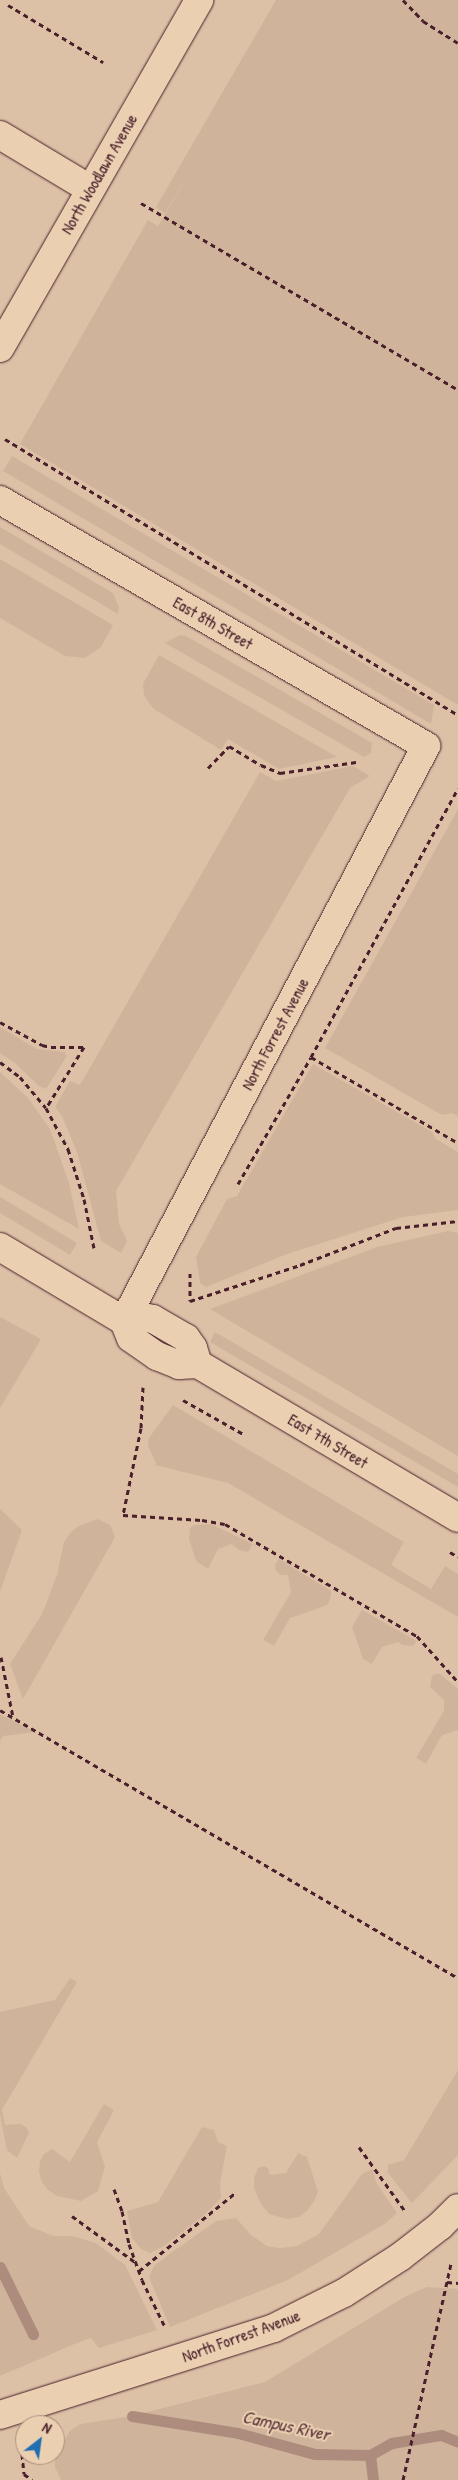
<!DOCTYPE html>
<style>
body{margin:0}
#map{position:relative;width:458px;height:2480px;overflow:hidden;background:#ead0b1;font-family:"Patrick Hand",sans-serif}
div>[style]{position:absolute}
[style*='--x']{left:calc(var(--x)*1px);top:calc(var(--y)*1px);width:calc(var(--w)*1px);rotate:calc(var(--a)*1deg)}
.built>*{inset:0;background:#dcc1a6}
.green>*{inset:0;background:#cfb49b}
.stream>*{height:11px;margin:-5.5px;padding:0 5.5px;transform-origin:5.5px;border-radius:5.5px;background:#ad8c7e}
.path>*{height:3px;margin-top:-1.5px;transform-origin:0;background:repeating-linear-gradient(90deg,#4a1f2b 0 5px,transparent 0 9px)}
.roads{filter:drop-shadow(0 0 1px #4a1f2b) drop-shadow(0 0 1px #4a1f2b)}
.minor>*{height:28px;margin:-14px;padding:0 14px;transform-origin:14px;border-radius:14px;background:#ead0b1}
span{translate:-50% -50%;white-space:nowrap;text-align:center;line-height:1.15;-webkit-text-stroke:4px #ead0b1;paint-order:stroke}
.street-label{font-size:16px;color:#4a1f2b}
.water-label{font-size:18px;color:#5e353c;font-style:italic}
.north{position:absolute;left:15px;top:2415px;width:50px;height:50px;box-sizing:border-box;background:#ead0b1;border:1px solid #aa897b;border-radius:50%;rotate:30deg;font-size:14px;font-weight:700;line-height:20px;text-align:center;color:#4a1f2b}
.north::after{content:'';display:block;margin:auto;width:18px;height:22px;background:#1f6fb2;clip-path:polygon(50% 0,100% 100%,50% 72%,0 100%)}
</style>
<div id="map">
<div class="built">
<div style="clip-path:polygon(evenodd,0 0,458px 0,458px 2480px,0 2480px,0 0,25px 2425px,55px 2425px,55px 2455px,25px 2455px,25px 2425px)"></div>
</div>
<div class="green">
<div style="clip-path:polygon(276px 0,458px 0,458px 705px,20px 444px,148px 220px,158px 226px,195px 164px,165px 213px,156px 207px)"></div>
<div style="clip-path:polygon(12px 456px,434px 705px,431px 724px,3px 471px)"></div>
<div style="clip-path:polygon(0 527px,113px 593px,119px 607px,118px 614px,0 544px)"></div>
<div style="clip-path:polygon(0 559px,113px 625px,101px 647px,85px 658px,65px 656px,0 618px)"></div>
<div style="clip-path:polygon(180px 635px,186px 636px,372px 743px,371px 753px,364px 757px,165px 643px)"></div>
<div style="clip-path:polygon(159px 655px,337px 757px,279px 769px,228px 739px,221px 750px,154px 709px,149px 703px,144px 695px,143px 684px)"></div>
<div style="clip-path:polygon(353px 766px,370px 776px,350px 788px,116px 1191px,119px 1224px,127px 1241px,121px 1253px,101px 1241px,77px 1152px,62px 1116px,55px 1107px,70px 1081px,80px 1085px,260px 772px,276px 781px)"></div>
<div style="clip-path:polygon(458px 809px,458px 1116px,452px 1113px,442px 1115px,325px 1048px)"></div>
<div style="clip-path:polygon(0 1027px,37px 1049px,65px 1052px,67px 1056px,46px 1089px,39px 1086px,15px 1063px,0 1053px)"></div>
<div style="clip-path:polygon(313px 1064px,432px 1132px,436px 1139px,458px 1152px,458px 1210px,403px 1217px,287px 1254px,206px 1287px,200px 1283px,196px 1257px,227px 1199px,237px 1196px)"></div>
<div style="clip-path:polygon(0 1072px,28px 1098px,50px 1129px,69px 1183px,79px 1229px,0 1184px)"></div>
<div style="clip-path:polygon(0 1197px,77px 1243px,70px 1255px,0 1213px)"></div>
<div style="clip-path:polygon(448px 1231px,458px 1233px,458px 1456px,210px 1309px,377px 1247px)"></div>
<div style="clip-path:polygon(0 1317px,41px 1339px,0 1408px)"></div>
<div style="clip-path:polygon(215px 1332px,458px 1474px,458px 1487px,210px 1342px)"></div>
<div style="clip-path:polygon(173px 1405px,404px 1542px,391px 1565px,431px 1589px,445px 1566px,458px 1574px,458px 1617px,228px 1483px,155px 1465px,156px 1463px,148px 1446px,149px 1438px)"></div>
<div style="clip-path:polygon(0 1509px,22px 1530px,0 1592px)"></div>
<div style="clip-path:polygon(98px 1519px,110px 1525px,115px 1537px,23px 1699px,10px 1664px,42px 1614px,57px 1575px,64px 1542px,71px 1532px,79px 1526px)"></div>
<div style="clip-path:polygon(211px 1524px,219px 1528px,253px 1544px,248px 1552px,239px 1550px,232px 1544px,218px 1549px,208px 1569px,196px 1561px,189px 1539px,190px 1528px,194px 1525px)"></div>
<div style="clip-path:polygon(279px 1559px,331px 1591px,331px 1597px,328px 1604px,322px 1607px,290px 1618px,274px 1646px,263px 1640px,291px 1592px,288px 1575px,281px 1575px,276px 1571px,275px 1565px)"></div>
<div style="clip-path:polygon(362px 1610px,417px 1641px,413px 1646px,402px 1645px,398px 1642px,382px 1647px,372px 1664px,363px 1659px,352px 1627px)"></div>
<div style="clip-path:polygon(436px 1674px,440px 1674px,458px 1689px,458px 1730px,442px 1735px,426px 1764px,416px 1758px,444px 1711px,444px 1700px,430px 1687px,432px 1676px)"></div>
<div style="clip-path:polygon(0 1714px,36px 1732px,3px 1736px,0 1741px)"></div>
<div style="clip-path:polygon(70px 1978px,77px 1982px,2px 2110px,5px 2125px,21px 2124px,27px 2128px,29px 2133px,17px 2158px,7px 2150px,0 2115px,0 2012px,55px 2000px)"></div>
<div style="clip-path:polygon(458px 2070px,458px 2155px,412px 2203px,388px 2173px,388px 2165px,404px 2160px)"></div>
<div style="clip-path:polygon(104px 2104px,114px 2110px,97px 2142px,105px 2167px,98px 2191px,81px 2201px,57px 2196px,48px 2190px,42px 2182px,39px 2172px,40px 2161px,44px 2154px,52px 2149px,70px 2162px)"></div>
<div style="clip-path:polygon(202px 2127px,214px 2130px,218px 2142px,227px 2146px,220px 2183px,221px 2198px,203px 2216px,164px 2246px,150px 2253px,141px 2249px,132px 2238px,127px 2211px,158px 2202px)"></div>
<div style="clip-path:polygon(298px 2153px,307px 2157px,318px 2192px,314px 2201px,307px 2211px,299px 2217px,287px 2219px,269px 2214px,261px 2204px,254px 2188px,254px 2178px,258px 2168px,264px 2166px,268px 2168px,270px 2175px,286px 2173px)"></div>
<div style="clip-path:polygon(372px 2169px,377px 2184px,397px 2213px,386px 2223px,288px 2280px,170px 2327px,149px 2277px,154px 2266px,168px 2255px,216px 2221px,236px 2218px,251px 2235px,267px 2246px,280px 2248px,297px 2246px,319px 2234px,362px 2174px)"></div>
<div style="clip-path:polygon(0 2173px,4px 2188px,29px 2226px,53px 2236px,72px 2236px,96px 2243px,125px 2265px,157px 2330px,99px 2348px,91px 2338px,77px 2343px,0 2376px)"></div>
<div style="clip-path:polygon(427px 2287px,458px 2289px,458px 2480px,61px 2480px,55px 2467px,55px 2455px,70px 2431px,80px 2424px,132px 2416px,265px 2382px,406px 2296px)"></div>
</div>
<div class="stream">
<div style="--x:0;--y:2267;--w:75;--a:63.8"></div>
<div style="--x:132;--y:2416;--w:107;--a:9.1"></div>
<div style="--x:238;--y:2433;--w:80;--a:15.3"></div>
<div style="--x:315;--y:2454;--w:55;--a:1"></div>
<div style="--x:370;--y:2455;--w:25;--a:-29"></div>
<div style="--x:392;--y:2443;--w:50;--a:-9.3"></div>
<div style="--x:441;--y:2435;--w:18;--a:22"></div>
<div style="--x:370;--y:2455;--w:25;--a:83"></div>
</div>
<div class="path">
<div style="--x:403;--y:0;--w:29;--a:46"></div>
<div style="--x:423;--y:21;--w:41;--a:32.2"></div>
<div style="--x:8;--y:5;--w:111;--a:31"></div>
<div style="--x:141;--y:203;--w:368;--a:30.5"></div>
<div style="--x:5;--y:439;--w:530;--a:31.35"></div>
<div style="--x:208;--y:768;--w:30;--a:-46"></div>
<div style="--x:229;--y:746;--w:37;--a:31"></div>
<div style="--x:261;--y:765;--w:21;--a:23"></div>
<div style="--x:280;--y:773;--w:77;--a:-8.2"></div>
<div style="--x:0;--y:1022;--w:48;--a:28.7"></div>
<div style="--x:42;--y:1045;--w:9;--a:13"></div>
<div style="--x:51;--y:1047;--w:33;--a:0"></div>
<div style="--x:84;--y:1047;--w:72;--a:121.9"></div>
<div style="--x:311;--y:1057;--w:306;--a:-61.3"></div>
<div style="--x:0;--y:1062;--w:25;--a:37"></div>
<div style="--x:20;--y:1077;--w:40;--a:50"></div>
<div style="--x:46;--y:1108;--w:47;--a:61.8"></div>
<div style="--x:68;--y:1149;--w:52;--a:72.3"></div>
<div style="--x:84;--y:1199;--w:50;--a:78.5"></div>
<div style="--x:238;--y:1184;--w:146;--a:-60.1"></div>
<div style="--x:311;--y:1057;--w:170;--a:30.3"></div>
<div style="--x:190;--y:1273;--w:28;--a:90"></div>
<div style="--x:190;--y:1301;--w:116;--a:-18.1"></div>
<div style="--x:300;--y:1265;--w:103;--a:-21.1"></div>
<div style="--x:396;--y:1228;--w:62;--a:-6.4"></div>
<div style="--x:143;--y:1387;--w:41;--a:92.8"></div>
<div style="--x:141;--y:1428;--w:89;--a:101.7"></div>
<div style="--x:123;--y:1515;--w:79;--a:3.6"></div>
<div style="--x:202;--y:1520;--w:23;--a:10"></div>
<div style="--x:225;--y:1524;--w:222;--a:30.3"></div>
<div style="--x:417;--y:1636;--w:62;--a:48.3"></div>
<div style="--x:183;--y:1400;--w:71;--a:29.4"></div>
<div style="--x:450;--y:1552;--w:9;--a:32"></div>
<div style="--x:1;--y:1657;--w:61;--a:78.7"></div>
<div style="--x:0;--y:1710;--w:531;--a:30.33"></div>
<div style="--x:359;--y:2147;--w:79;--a:54.3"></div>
<div style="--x:114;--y:2189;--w:23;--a:70"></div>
<div style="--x:122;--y:2211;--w:34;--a:78"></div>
<div style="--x:129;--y:2244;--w:38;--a:70"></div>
<div style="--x:142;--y:2280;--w:52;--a:63.9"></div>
<div style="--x:72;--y:2216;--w:78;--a:36.1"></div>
<div style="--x:139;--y:2271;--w:124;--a:-39.1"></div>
<div style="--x:447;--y:2282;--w:11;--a:5"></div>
<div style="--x:21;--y:2445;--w:29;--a:84"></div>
<div style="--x:24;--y:2474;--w:10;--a:37"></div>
<div style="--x:403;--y:2480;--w:222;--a:-77.5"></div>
</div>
<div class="roads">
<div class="minor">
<div style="--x:0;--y:135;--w:105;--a:31"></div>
<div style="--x:0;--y:348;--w:401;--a:-60.2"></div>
<div style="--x:0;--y:500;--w:492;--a:30"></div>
<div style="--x:426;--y:746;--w:649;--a:117.71"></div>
<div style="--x:0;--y:1247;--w:144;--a:30.8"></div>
<div style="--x:124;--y:1321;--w:18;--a:68"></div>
<div style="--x:131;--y:1338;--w:32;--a:35"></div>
<div style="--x:157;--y:1356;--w:24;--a:22"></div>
<div style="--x:179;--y:1365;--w:19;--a:-3"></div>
<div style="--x:198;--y:1364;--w:302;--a:30.6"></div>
<div style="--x:124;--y:1321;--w:19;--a:-12"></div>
<div style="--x:143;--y:1317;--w:10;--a:11"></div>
<div style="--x:153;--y:1319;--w:38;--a:30"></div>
<div style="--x:186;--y:1338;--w:12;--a:55"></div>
<div style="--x:193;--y:1348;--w:17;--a:73"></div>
<div style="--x:0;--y:2415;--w:287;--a:-17.6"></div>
<div style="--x:274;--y:2328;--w:78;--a:-26.6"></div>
<div style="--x:344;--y:2293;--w:67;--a:-32.7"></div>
<div style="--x:400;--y:2257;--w:51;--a:-37.8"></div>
<div style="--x:440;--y:2226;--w:25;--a:-45"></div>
</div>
</div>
<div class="street-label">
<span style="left:99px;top:174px;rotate:-60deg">North Woodlawn Avenue</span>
<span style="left:213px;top:623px;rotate:30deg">East 8th Street</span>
<span style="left:275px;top:1034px;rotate:-62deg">North Forrest Avenue</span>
<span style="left:328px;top:1441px;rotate:31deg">East 7th Street</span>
<span style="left:241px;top:2336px;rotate:-20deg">North Forrest Avenue</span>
</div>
<div class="water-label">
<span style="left:286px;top:2426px;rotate:12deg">Campus River</span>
</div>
<div class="north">N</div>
</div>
